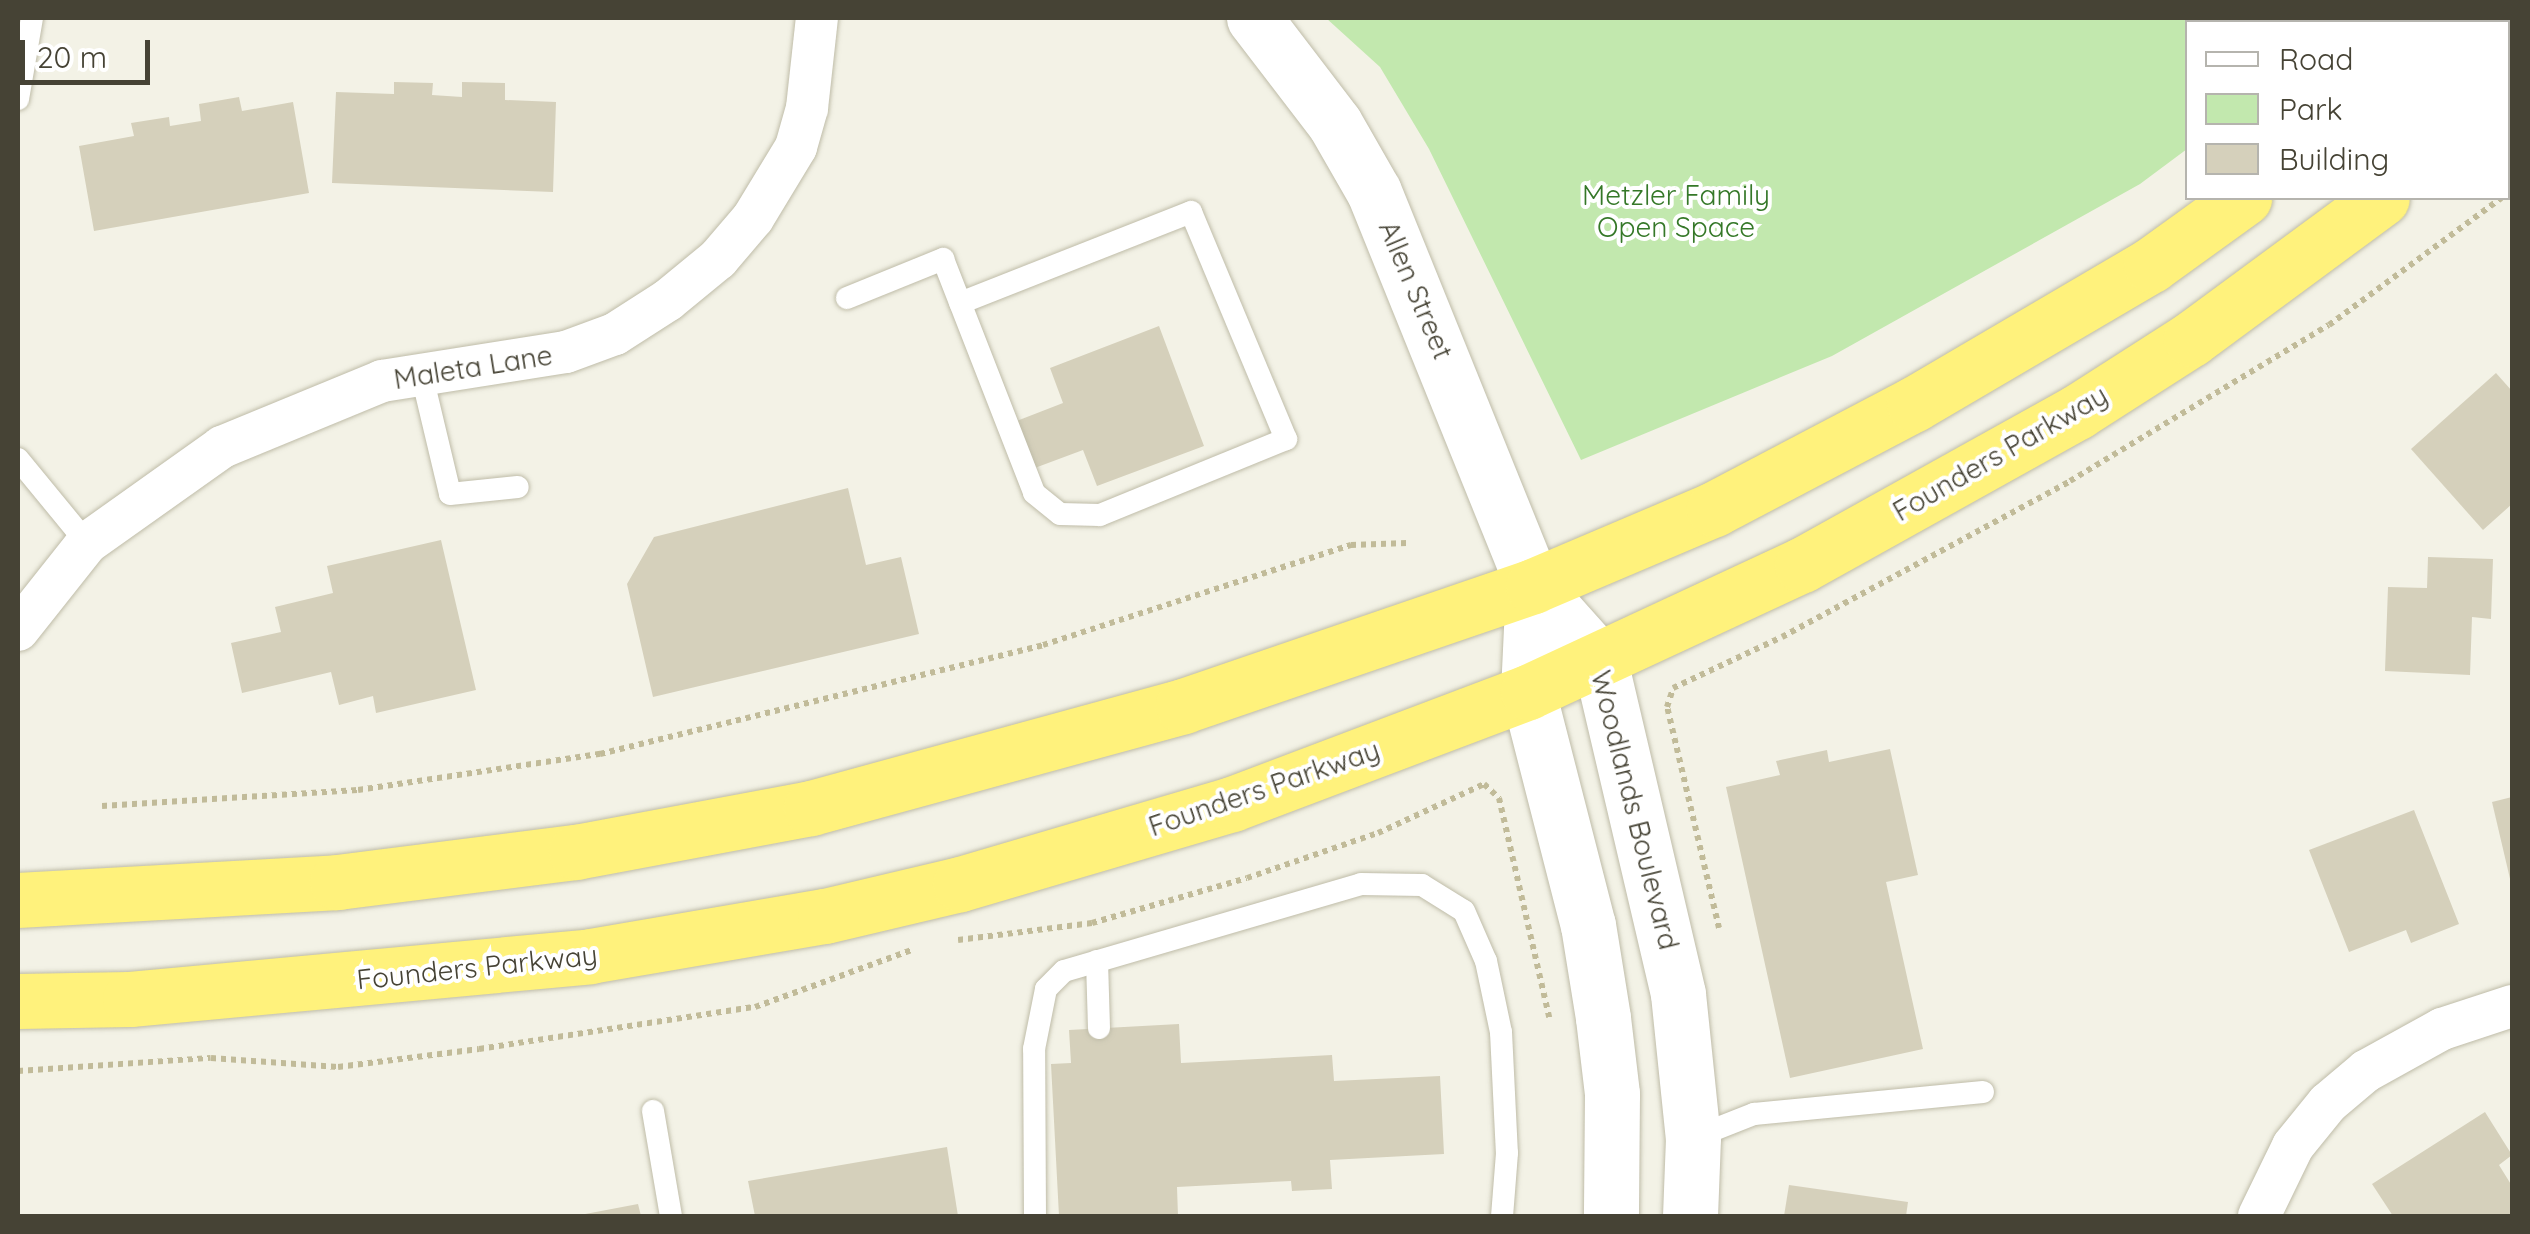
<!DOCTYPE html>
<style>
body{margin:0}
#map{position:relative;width:2530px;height:1234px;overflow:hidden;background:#f3f2e6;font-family:Quicksand,sans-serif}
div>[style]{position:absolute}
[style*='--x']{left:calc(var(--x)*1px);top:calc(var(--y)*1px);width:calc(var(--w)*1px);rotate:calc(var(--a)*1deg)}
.green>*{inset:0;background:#c2e8ae}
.building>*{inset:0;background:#d5d0bb}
.path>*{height:6px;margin-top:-3px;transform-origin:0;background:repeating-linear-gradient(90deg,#c1bb99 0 5px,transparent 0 10px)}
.roads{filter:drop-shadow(0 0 2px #bfbca8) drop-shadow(0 0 2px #bfbca8)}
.service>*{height:22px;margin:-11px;padding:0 11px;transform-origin:11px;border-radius:11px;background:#fff}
.minor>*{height:42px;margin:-21px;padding:0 21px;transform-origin:21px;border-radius:21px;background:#fff}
.tertiary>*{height:55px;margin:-27.5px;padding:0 27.5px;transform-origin:27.5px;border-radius:27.5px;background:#fff}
.trunk>*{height:55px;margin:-27.5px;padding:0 27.5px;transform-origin:27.5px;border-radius:27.5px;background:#fff27c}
span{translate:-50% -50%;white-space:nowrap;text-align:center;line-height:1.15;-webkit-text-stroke:8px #fff;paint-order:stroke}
.park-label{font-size:28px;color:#357828}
.street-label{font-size:28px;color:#464335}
.frame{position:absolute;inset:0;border:20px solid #464335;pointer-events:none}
.legend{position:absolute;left:2185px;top:20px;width:325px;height:180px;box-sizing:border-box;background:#fff;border:2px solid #b5b4ae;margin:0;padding:12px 18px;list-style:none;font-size:30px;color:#464335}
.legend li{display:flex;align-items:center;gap:20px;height:50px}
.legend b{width:50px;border:2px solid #b5b4ae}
.scale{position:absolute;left:20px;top:40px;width:130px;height:45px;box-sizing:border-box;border:5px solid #464335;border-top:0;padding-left:12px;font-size:30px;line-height:35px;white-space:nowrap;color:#464335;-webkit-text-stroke:8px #fff;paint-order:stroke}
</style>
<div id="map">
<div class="green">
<div style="clip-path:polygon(1326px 18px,2364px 18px,2188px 22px,2187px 149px,2140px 184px,1832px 356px,1581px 460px,1429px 149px,1380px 67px)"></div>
</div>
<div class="building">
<div style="clip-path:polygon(394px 82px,433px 83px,432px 95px,462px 97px,462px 82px,505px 83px,505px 100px,556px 102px,553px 192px,332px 183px,336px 92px,394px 94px)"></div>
<div style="clip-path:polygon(239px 97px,242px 111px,293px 102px,309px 193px,94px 231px,79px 146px,134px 136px,131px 123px,169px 117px,170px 126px,201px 121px,199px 104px)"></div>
<div style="clip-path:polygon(1159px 326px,1204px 446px,1097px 486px,1083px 450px,1024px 472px,1006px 425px,1063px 403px,1050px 368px)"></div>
<div style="clip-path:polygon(2496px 373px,2512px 391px,2512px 504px,2483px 530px,2411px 449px)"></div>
<div style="clip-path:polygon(848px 488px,866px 565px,901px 557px,919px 634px,653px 697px,627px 584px,654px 537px)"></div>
<div style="clip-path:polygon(441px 540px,476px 690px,376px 713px,373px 696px,339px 705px,331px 672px,242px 693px,231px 643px,281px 632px,275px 607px,333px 593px,327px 566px)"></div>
<div style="clip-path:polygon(2428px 557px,2493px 559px,2491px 619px,2472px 617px,2470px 675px,2385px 671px,2388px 587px,2427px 588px)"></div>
<div style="clip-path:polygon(1890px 749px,1918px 875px,1886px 882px,1923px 1049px,1790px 1078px,1726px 787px,1780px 775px,1776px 761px,1827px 750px,1829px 762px)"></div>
<div style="clip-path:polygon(2512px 797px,2512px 883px,2511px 883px,2492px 802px)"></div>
<div style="clip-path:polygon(2414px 810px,2459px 924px,2411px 943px,2406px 930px,2349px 952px,2309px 850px)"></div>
<div style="clip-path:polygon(1179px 1024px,1181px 1063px,1332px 1055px,1334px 1081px,1440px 1076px,1444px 1154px,1330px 1160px,1332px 1189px,1292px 1191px,1291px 1181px,1177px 1187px,1178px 1216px,1059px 1216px,1051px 1064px,1071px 1063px,1069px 1030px)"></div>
<div style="clip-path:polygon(2485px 1112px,2512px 1155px,2499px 1165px,2512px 1186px,2512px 1216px,2393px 1216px,2372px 1184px)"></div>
<div style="clip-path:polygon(947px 1147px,958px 1216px,755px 1216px,748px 1181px)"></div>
<div style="clip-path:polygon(1789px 1185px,1908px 1202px,1906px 1216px,1784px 1216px)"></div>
<div style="clip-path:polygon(638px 1204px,641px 1216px,580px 1216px,580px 1215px)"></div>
</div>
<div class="path">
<div style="--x:2508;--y:192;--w:6;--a:-45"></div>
<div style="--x:102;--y:806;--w:256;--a:-3.6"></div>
<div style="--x:358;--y:790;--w:245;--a:-8.5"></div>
<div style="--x:600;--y:754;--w:456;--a:-13.8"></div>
<div style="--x:1043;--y:645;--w:324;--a:-18"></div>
<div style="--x:1351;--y:545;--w:56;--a:-2"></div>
<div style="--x:1719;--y:928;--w:227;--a:-103.2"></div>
<div style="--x:1667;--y:707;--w:20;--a:-72"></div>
<div style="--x:1673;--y:688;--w:120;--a:-25.1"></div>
<div style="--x:1782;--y:637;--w:328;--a:-28.4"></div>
<div style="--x:2070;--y:481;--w:302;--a:-31.1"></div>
<div style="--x:2329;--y:325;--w:214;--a:-36.4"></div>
<div style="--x:958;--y:940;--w:135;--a:-7.2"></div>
<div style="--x:1092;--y:923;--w:161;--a:-16.2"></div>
<div style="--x:1247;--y:878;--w:139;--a:-19"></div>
<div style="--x:1378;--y:833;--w:117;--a:-24.8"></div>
<div style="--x:1484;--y:784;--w:21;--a:43"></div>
<div style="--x:1499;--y:798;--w:225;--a:77.1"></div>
<div style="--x:18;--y:1071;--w:193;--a:-3.9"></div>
<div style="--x:211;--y:1058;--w:127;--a:4.1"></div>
<div style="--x:338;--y:1067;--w:142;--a:-7.3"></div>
<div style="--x:479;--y:1049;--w:279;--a:-8.7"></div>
<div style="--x:755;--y:1007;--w:167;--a:-20"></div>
</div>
<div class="roads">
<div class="service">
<div style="--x:18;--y:99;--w:82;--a:-80.2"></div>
<div style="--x:847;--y:298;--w:104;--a:-22.1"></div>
<div style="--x:943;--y:259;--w:251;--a:68.7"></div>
<div style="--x:1034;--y:493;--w:33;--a:39"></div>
<div style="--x:1060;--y:514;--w:40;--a:1.4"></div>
<div style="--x:1100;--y:515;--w:201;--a:-22.2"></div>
<div style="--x:1286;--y:439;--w:246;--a:-112.7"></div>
<div style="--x:1191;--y:212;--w:248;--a:158.5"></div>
<div style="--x:421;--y:372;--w:125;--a:76.6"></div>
<div style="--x:450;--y:494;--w:68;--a:-5.9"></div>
<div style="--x:18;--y:459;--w:109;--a:50.6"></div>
<div style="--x:1097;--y:961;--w:67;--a:88.3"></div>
<div style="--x:653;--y:1111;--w:107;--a:80.3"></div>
<div style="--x:1693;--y:1138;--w:66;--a:-21.5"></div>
<div style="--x:1754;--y:1114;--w:230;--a:-5.5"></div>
<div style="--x:1035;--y:1216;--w:167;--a:-90.3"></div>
<div style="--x:1034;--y:1049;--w:61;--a:-78.7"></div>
<div style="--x:1046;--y:989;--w:25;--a:-45"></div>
<div style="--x:1064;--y:971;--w:309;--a:-16.3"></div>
<div style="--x:1361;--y:884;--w:61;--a:0.9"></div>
<div style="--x:1422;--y:885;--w:49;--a:31.8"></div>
<div style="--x:1464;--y:911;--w:55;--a:66.3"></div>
<div style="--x:1486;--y:961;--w:73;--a:78.1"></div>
<div style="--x:1501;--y:1032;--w:121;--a:87.2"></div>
<div style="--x:1507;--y:1153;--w:63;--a:94.5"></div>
</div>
<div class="minor">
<div style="--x:18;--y:630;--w:111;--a:-51.6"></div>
<div style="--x:87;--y:543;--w:166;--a:-35.4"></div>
<div style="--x:222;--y:447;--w:173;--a:-22.4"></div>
<div style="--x:382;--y:381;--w:186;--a:-9"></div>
<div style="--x:566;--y:352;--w:52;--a:-20.2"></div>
<div style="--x:615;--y:334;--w:63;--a:-32.7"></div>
<div style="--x:668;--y:300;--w:65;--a:-39.4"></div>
<div style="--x:718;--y:259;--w:54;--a:-49.5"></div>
<div style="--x:753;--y:218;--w:83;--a:-58.8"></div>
<div style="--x:796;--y:147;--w:41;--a:-74.2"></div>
<div style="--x:807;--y:108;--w:91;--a:-83.7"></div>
<div style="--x:2259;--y:1216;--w:78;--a:-64.1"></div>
<div style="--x:2293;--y:1146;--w:55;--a:-50.9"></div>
<div style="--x:2328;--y:1103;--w:50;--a:-40.1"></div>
<div style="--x:2366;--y:1071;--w:87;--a:-28.9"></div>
<div style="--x:2442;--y:1029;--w:74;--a:-18.2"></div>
</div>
<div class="tertiary">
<div style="--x:1254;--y:18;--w:133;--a:52.6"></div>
<div style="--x:1335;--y:124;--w:78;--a:60.2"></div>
<div style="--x:1374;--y:192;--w:425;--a:68"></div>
<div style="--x:1533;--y:586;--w:101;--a:48.2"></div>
<div style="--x:1600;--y:661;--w:342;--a:76.8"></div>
<div style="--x:1678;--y:994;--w:145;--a:84.1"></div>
<div style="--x:1693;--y:1138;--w:78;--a:92.2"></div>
<div style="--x:1533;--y:586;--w:106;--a:92.7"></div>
<div style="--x:1528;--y:692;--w:241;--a:75.6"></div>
<div style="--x:1588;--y:925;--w:94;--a:80.8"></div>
<div style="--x:1603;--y:1018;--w:77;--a:83.2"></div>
<div style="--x:1612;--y:1094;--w:122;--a:90.5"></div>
</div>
<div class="trunk">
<div style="--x:2463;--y:22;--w:7;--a:-34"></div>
<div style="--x:2508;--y:96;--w:6;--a:-45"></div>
<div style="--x:18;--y:900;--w:320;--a:-3.2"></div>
<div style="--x:337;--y:882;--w:241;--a:-7.2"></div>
<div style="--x:576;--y:852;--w:239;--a:-10.6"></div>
<div style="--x:811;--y:808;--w:386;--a:-15.3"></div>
<div style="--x:1183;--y:706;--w:370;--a:-18.9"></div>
<div style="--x:1533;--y:586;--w:197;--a:-23"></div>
<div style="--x:1714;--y:509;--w:226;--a:-27.7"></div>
<div style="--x:1914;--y:404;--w:275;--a:-30.4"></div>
<div style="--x:2151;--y:265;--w:115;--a:-35.8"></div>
<div style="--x:18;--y:1001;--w:112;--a:-1"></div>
<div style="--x:130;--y:999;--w:462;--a:-5.3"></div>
<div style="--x:590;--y:956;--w:238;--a:-9.7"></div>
<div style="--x:825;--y:916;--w:139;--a:-13.3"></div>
<div style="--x:960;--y:884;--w:284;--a:-16.4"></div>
<div style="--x:1232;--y:804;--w:316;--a:-20.7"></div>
<div style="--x:1528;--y:692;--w:302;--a:-24.9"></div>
<div style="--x:1802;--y:565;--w:315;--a:-29.1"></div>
<div style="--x:2077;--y:412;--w:135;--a:-32.6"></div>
<div style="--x:2191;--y:339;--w:237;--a:-36.4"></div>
</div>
</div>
<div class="park-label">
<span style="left:1676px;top:211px">Metzler Family<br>Open Space</span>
</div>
<div class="street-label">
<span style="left:1416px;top:290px;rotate:67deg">Allen Street</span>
<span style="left:473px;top:367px;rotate:-9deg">Maleta Lane</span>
<span style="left:2000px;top:453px;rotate:-30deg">Founders Parkway</span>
<span style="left:1264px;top:788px;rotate:-19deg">Founders Parkway</span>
<span style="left:1635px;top:810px;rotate:76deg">Woodlands Boulevard</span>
<span style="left:477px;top:967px;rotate:-6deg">Founders Parkway</span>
</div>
<div class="frame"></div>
<ul class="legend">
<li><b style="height:12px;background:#fff"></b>Road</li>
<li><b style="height:28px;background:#c2e8ae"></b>Park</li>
<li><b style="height:28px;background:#d5d0bb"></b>Building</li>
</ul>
<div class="scale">20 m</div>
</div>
